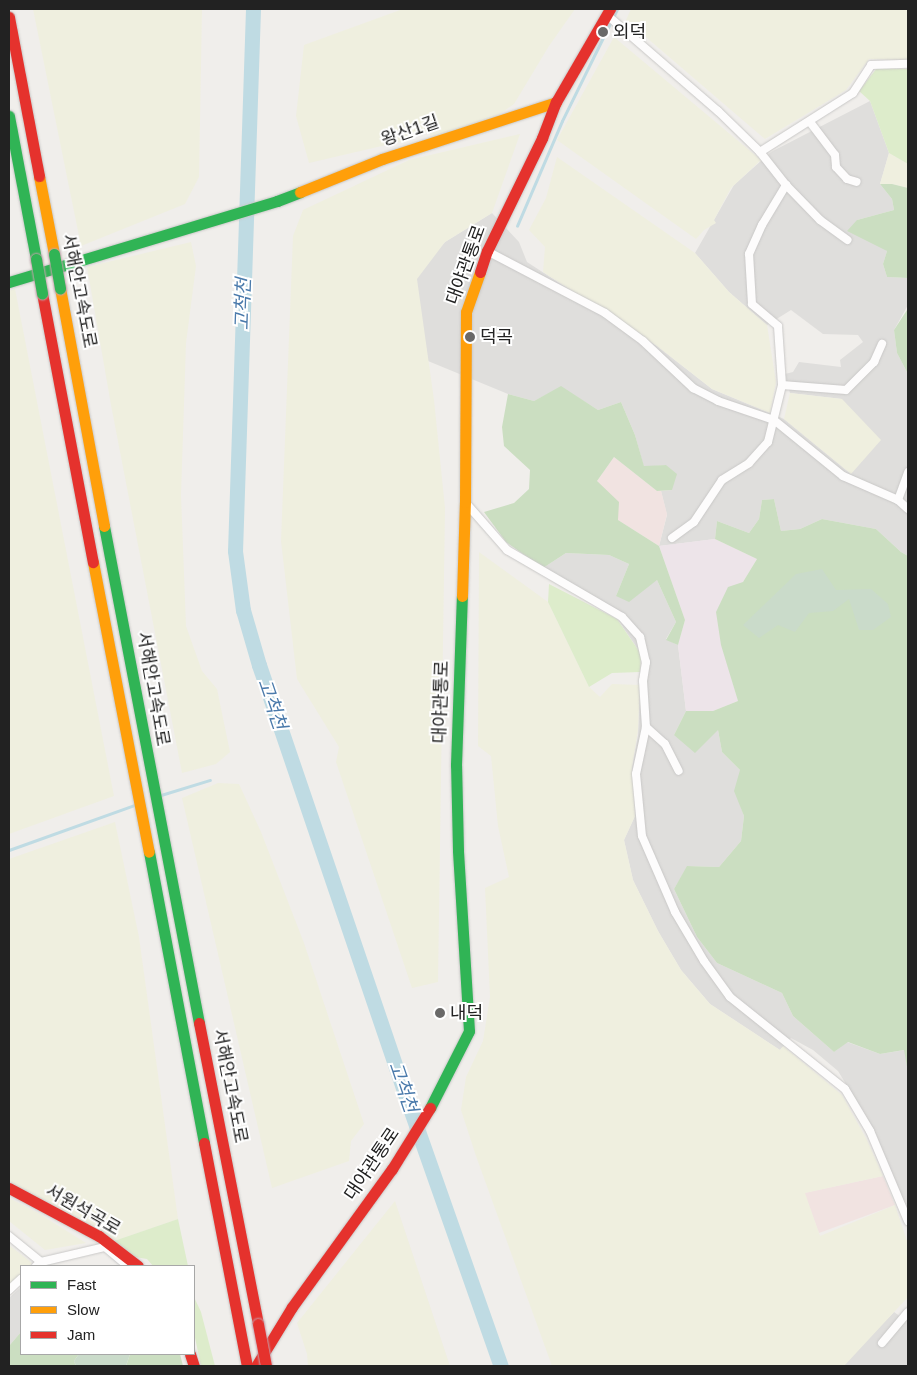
<!DOCTYPE html>
<meta charset="utf-8">
<style>
body{margin:0}
#map{position:relative;width:917px;height:1375px;overflow:hidden;background:#f0eeeb;font-family:Arial,"Noto Sans KR",sans-serif}
div>[style]{position:absolute}
[style*='--x']{left:calc(var(--x)*1px);top:calc(var(--y)*1px);width:calc(var(--w)*1px);rotate:calc(var(--a)*1deg)}
.residential>*{inset:0;background:#dfdedc}
.commercial>*{inset:0;background:#f1e3e1}
.industrial>*{inset:0;background:#ede4e9}
.farmland>*{inset:0;background:#efefdf}
.grass>*{inset:0;background:#ddeccb}
.forest>*{inset:0;background:#cbdec1}
.cemetery>*{inset:0;background:#cadbca}
.stream>*{height:2.5px;margin:-1.25px;padding:0 1.25px;transform-origin:1.25px;border-radius:1.25px;background:#bfdbe3}
.river>*{height:15px;margin:-7.5px;padding:0 7.5px;transform-origin:7.5px;border-radius:7.5px;background:#bfdbe3}
.roads{filter:drop-shadow(0 0 1px #c9c8c7) drop-shadow(0 0 1px #c9c8c7)}
.street>*{height:8px;margin:-4px;padding:0 4px;transform-origin:4px;border-radius:4px;background:#fdfcfc}
.fast>*{height:11px;margin:-5.5px;padding:0 5.5px;transform-origin:5.5px;border-radius:5.5px;background:#30b455}
.slow>*{height:11px;margin:-5.5px;padding:0 5.5px;transform-origin:5.5px;border-radius:5.5px;background:#ff9f0a}
.jam>*{height:11px;margin:-5.5px;padding:0 5.5px;transform-origin:5.5px;border-radius:5.5px;background:#e5322d}
.bridges{filter:drop-shadow(0 0 1px #c5a2ac) drop-shadow(0 0 1px #c5a2ac)}
.fast-bridge>*{height:11px;margin:-5.5px;padding:0 5.5px;transform-origin:5.5px;border-radius:5.5px;background:#30b455}
.jam-bridge>*{height:11px;margin:-5.5px;padding:0 5.5px;transform-origin:5.5px;border-radius:5.5px;background:#e5322d}
.dots>*{width:14px;height:14px;translate:-50% -50%;box-sizing:border-box;border:2px solid #fff;border-radius:50%}
span{translate:-50% -50%;white-space:nowrap;text-align:center;line-height:1.15;-webkit-text-stroke:4px #fff;paint-order:stroke}
.poi-label{font-size:18px;color:#222}
.left{translate:0 -50%;text-align:left}
.street-label{font-size:18px;color:#222}
.water-label{font-size:19px;color:#4a7aab;font-style:italic}
.frame{position:absolute;inset:0;border:10px solid #222;pointer-events:none}
.legend{position:absolute;left:20px;top:1265px;width:175px;height:90px;box-sizing:border-box;background:#fff;border:1px solid #a7a7a7;margin:0;padding:6px 9px;list-style:none;font-size:15px;color:#222}
.legend li{display:flex;align-items:center;gap:10px;height:25px}
.legend b{width:25px;border:1px solid #a7a7a7}
</style>
<div id="map">
<div class="residential">
<div style="clip-path:polygon(870px 101px,889px 153px,880px 184px,892px 199px,894px 210px,857px 220px,887px 251px,883px 264px,887px 277px,908px 278px,908px 305px,894px 330px,897px 353px,908px 374px,908px 556px,901px 552px,876px 529px,822px 519px,800px 529px,781px 531px,774px 499px,762px 500px,759px 519px,749px 533px,717px 521px,715px 539px,659px 546px,667px 515px,661px 491px,672px 490px,666px 465px,644px 467px,635px 435px,621px 402px,598px 410px,561px 387px,534px 401px,508px 394px,428px 361px,415px 274px,445px 242px,492px 213px,519px 242px,527px 262px,657px 346px,712px 389px,784px 419px,851px 474px,842px 399px,790px 393px,785px 374px,793px 372px,799px 362px,841px 367px,840px 360px,863px 342px,858px 335px,823px 334px,791px 310px,767px 325px,729px 292px,695px 253px,734px 185px,771px 152px)"></div>
<div style="clip-path:polygon(566px 553px,609px 555px,629px 564px,616px 596px,657px 580px,676px 622px,666px 639px,678px 645px,686px 711px,674px 735px,718px 730px,722px 752px,740px 770px,739px 802px,744px 816px,741px 841px,719px 867px,688px 866px,674px 889px,697px 937px,717px 963px,782px 993px,793px 1016px,834px 1052px,847px 1042px,880px 1054px,905px 1050px,908px 1072px,908px 1211px,875px 1132px,838px 1071px,813px 1050px,791px 1038px,780px 1050px,710px 1004px,681px 970px,658px 931px,633px 880px,624px 840px,635px 816px,632px 767px,638px 736px,641px 654px,614px 614px,543px 568px)"></div>
<div style="clip-path:polygon(21px 1287px,21px 1332px,9px 1346px,9px 1298px)"></div>
<div style="clip-path:polygon(894px 1312px,908px 1322px,908px 1366px,842px 1365px)"></div>
</div>
<div class="commercial">
<div style="clip-path:polygon(614px 457px,657px 491px,661px 491px,667px 514px,659px 546px,618px 520px,597px 481px)"></div>
<div style="clip-path:polygon(883px 1176px,895px 1205px,819px 1233px,804px 1193px)"></div>
</div>
<div class="industrial">
<div style="clip-path:polygon(715px 539px,757px 559px,743px 582px,722px 645px,738px 701px,713px 711px,686px 711px,678px 645px,685px 620px,659px 546px)"></div>
</div>
<div class="farmland">
<div style="clip-path:polygon(33px 9px,202px 9px,199px 177px,185px 204px,81px 246px)"></div>
<div style="clip-path:polygon(403px 9px,575px 9px,549px 46px,514px 104px,500px 114px,431px 138px,429px 131px,403px 141px,309px 163px,296px 116px,304px 45px)"></div>
<div style="clip-path:polygon(631px 9px,908px 9px,908px 60px,869px 59px,846px 90px,765px 139px,626px 20px)"></div>
<div style="clip-path:polygon(614px 37px,761px 160px,731px 188px,714px 220px,716px 223px,704px 230px,696px 239px,557px 140px)"></div>
<div style="clip-path:polygon(520px 134px,492px 213px,445px 242px,417px 279px,434px 400px,445px 508px,438px 982px,412px 988px,336px 762px,339px 747px,297px 679px,281px 541px,293px 236px,303px 210px,409px 160px)"></div>
<div style="clip-path:polygon(889px 153px,908px 164px,908px 188px,892px 184px,880px 184px)"></div>
<div style="clip-path:polygon(557px 157px,695px 253px,729px 292px,767px 325px,776px 382px,770px 413px,712px 389px,657px 346px,543px 272px,545px 247px,529px 230px,546px 198px)"></div>
<div style="clip-path:polygon(191px 242px,196px 266px,186px 343px,181px 495px,186px 626px,202px 671px,217px 689px,230px 752px,216px 764px,182px 773px,111px 405px,87px 267px)"></div>
<div style="clip-path:polygon(15px 289px,114px 796px,9px 834px,9px 291px)"></div>
<div style="clip-path:polygon(790px 393px,842px 399px,881px 440px,851px 474px,784px 419px)"></div>
<div style="clip-path:polygon(479px 552px,548px 602px,589px 687px,600px 697px,612px 684px,640px 685px,638px 730px,632px 767px,635px 816px,624px 840px,633px 880px,658px 931px,681px 970px,710px 1004px,780px 1050px,783px 1046px,842px 1095px,867px 1140px,883px 1176px,805px 1193px,820px 1236px,895px 1205px,908px 1244px,908px 1297px,844px 1366px,552px 1366px,476px 1156px,461px 1110px,466px 1077px,483px 1041px,490px 997px,485px 888px,509px 877px,498px 826px,491px 756px,478px 746px)"></div>
<div style="clip-path:polygon(218px 783px,239px 784px,261px 832px,304px 943px,364px 1124px,351px 1141px,349px 1161px,272px 1188px,182px 798px)"></div>
<div style="clip-path:polygon(115px 822px,139px 937px,178px 1219px,114px 1241px,9px 1181px,9px 859px)"></div>
<div style="clip-path:polygon(9px 1198px,38px 1213px,86px 1243px,45px 1250px,9px 1221px)"></div>
<div style="clip-path:polygon(395px 1201px,450px 1366px,308px 1366px,307px 1354px,297px 1323px)"></div>
<div style="clip-path:polygon(9px 1245px,32px 1263px,29px 1266px,21px 1266px,21px 1274px,9px 1288px)"></div>
</div>
<div class="grass">
<div style="clip-path:polygon(877px 68px,908px 69px,908px 164px,889px 153px,870px 101px,859px 91px)"></div>
<div style="clip-path:polygon(549px 584px,617px 619px,641px 654px,640px 672px,612px 673px,589px 687px,548px 602px)"></div>
<div style="clip-path:polygon(178px 1219px,188px 1266px,153px 1266px,147px 1259px,135px 1257px,114px 1241px)"></div>
<div style="clip-path:polygon(194px 1297px,201px 1312px,215px 1366px,201px 1366px,194px 1333px)"></div>
</div>
<div class="forest">
<div style="clip-path:polygon(880px 184px,892px 184px,908px 188px,908px 278px,887px 277px,883px 264px,887px 251px,847px 231px,857px 220px,894px 210px,892px 199px)"></div>
<div style="clip-path:polygon(907px 310px,908px 311px,908px 374px,897px 353px,894px 330px)"></div>
<div style="clip-path:polygon(561px 386px,598px 410px,621px 402px,635px 435px,644px 466px,666px 465px,677px 474px,672px 490px,657px 491px,614px 457px,597px 481px,619px 502px,618px 520px,659px 546px,685px 620px,678px 645px,666px 640px,676px 622px,657px 580px,629px 602px,616px 596px,629px 564px,609px 555px,566px 553px,543px 568px,506px 542px,484px 512px,514px 503px,529px 489px,530px 470px,504px 446px,502px 427px,508px 394px,534px 401px)"></div>
<div style="clip-path:polygon(774px 499px,781px 531px,800px 529px,822px 519px,876px 529px,901px 552px,908px 556px,908px 1072px,904px 1050px,880px 1054px,848px 1042px,834px 1052px,793px 1016px,782px 993px,717px 963px,697px 937px,674px 889px,687px 866px,719px 867px,741px 841px,744px 816px,734px 791px,740px 770px,722px 752px,718px 730px,695px 753px,674px 735px,686px 711px,713px 711px,738px 701px,721px 645px,716px 612px,728px 587px,743px 582px,757px 559px,715px 539px,717px 521px,749px 533px,759px 519px,762px 500px)"></div>
<div style="clip-path:polygon(21px 1332px,21px 1354px,79px 1354px,74px 1361px,76px 1366px,9px 1366px,9px 1346px)"></div>
<div style="clip-path:polygon(130px 1354px,180px 1354px,183px 1366px,126px 1366px)"></div>
</div>
<div class="cemetery">
<div style="clip-path:polygon(822px 569px,836px 590px,871px 589px,888px 604px,891px 617px,873px 630px,859px 630px,849px 599px,833px 611px,809px 613px,795px 632px,778px 625px,759px 638px,743px 625px,796px 574px)"></div>
<div style="clip-path:polygon(79px 1354px,130px 1354px,126px 1366px,76px 1366px,74px 1361px)"></div>
</div>
<div class="stream">
<div style="--x:517;--y:226;--w:114;--a:-66.8"></div>
<div style="--x:562;--y:121;--w:125;--a:-63.8"></div>
<div style="--x:161;--y:795;--w:51;--a:-17"></div>
<div style="--x:9;--y:850;--w:134;--a:-19.7"></div>
</div>
<div class="river">
<div style="--x:253;--y:9;--w:542;--a:91.9"></div>
<div style="--x:235;--y:551;--w:60;--a:82.3"></div>
<div style="--x:243;--y:610;--w:57;--a:73.8"></div>
<div style="--x:259;--y:665;--w:453;--a:71.2"></div>
<div style="--x:405;--y:1094;--w:288;--a:70.6"></div>
</div>
<div class="roads">
<div class="street">
<div style="--x:607;--y:15;--w:147;--a:40.9"></div>
<div style="--x:718;--y:111;--w:59;--a:44.3"></div>
<div style="--x:760;--y:152;--w:110;--a:-32.4"></div>
<div style="--x:853;--y:93;--w:33;--a:-57"></div>
<div style="--x:871;--y:65;--w:37;--a:-2"></div>
<div style="--x:810;--y:122;--w:41;--a:52.9"></div>
<div style="--x:835;--y:155;--w:12;--a:85"></div>
<div style="--x:836;--y:167;--w:16;--a:47"></div>
<div style="--x:847;--y:179;--w:10;--a:17"></div>
<div style="--x:760;--y:152;--w:42;--a:51.8"></div>
<div style="--x:786;--y:185;--w:49;--a:45.8"></div>
<div style="--x:820;--y:220;--w:34;--a:36"></div>
<div style="--x:487;--y:251;--w:133;--a:27.7"></div>
<div style="--x:605;--y:313;--w:47;--a:36.4"></div>
<div style="--x:643;--y:341;--w:69;--a:43.2"></div>
<div style="--x:693;--y:388;--w:28;--a:27"></div>
<div style="--x:718;--y:401;--w:59;--a:18.7"></div>
<div style="--x:774;--y:420;--w:89;--a:39.1"></div>
<div style="--x:843;--y:476;--w:60;--a:23.6"></div>
<div style="--x:898;--y:500;--w:13;--a:42"></div>
<div style="--x:782;--y:385;--w:64;--a:4.5"></div>
<div style="--x:846;--y:390;--w:40;--a:-45"></div>
<div style="--x:874;--y:362;--w:20;--a:-66"></div>
<div style="--x:898;--y:500;--w:30;--a:-70"></div>
<div style="--x:465;--y:502;--w:64;--a:48.8"></div>
<div style="--x:507;--y:550;--w:133;--a:30.2"></div>
<div style="--x:622;--y:617;--w:27;--a:48"></div>
<div style="--x:640;--y:637;--w:26;--a:77"></div>
<div style="--x:646;--y:662;--w:19;--a:99"></div>
<div style="--x:643;--y:681;--w:46;--a:86.3"></div>
<div style="--x:646;--y:727;--w:48;--a:102"></div>
<div style="--x:636;--y:774;--w:62;--a:84.5"></div>
<div style="--x:642;--y:836;--w:83;--a:66.5"></div>
<div style="--x:675;--y:912;--w:57;--a:59.4"></div>
<div style="--x:704;--y:961;--w:44;--a:54.2"></div>
<div style="--x:730;--y:997;--w:147;--a:38.7"></div>
<div style="--x:845;--y:1089;--w:49;--a:59.2"></div>
<div style="--x:870;--y:1131;--w:98;--a:67.1"></div>
<div style="--x:672;--y:538;--w:27;--a:-36"></div>
<div style="--x:694;--y:522;--w:50;--a:-56.3"></div>
<div style="--x:722;--y:480;--w:32;--a:-32"></div>
<div style="--x:749;--y:463;--w:28;--a:-48"></div>
<div style="--x:768;--y:442;--w:59;--a:-76.2"></div>
<div style="--x:782;--y:385;--w:59;--a:-93.9"></div>
<div style="--x:778;--y:326;--w:34;--a:-140"></div>
<div style="--x:752;--y:304;--w:50;--a:-93.4"></div>
<div style="--x:749;--y:254;--w:32;--a:-66"></div>
<div style="--x:762;--y:225;--w:47;--a:-59"></div>
<div style="--x:646;--y:727;--w:25;--a:42"></div>
<div style="--x:665;--y:744;--w:30;--a:63"></div>
<div style="--x:9;--y:1236;--w:41;--a:39.1"></div>
<div style="--x:36;--y:1266;--w:6;--a:-39"></div>
<div style="--x:41;--y:1262;--w:66;--a:-13.2"></div>
<div style="--x:105;--y:1247;--w:30;--a:40"></div>
<div style="--x:9;--y:1290;--w:16;--a:-43"></div>
<div style="--x:882;--y:1343;--w:40;--a:-50"></div>
</div>
<div class="fast">
<div style="--x:9;--y:116;--w:146;--a:79.3"></div>
<div style="--x:9;--y:282;--w:280;--a:-16.8"></div>
<div style="--x:277;--y:201;--w:25;--a:-21"></div>
<div style="--x:104;--y:526;--w:506;--a:79.18"></div>
<div style="--x:149;--y:852;--w:296;--a:79.3"></div>
<div style="--x:430;--y:1108;--w:86;--a:-63.1"></div>
<div style="--x:469;--y:1031;--w:181;--a:-93.5"></div>
<div style="--x:458;--y:850;--w:85;--a:-91.3"></div>
<div style="--x:456;--y:765;--w:169;--a:-88"></div>
</div>
<div class="slow">
<div style="--x:39;--y:176;--w:79;--a:79.1"></div>
<div style="--x:300;--y:192;--w:88;--a:-21.9"></div>
<div style="--x:382;--y:159;--w:183;--a:-18.1"></div>
<div style="--x:60;--y:288;--w:242;--a:79.5"></div>
<div style="--x:93;--y:562;--w:295;--a:79.1"></div>
<div style="--x:462;--y:596;--w:94;--a:-88.2"></div>
<div style="--x:465;--y:502;--w:190;--a:-89.7"></div>
<div style="--x:466;--y:312;--w:42;--a:-70.7"></div>
</div>
<div class="jam">
<div style="--x:9;--y:17;--w:162;--a:79.3"></div>
<div style="--x:480;--y:272;--w:22;--a:-72"></div>
<div style="--x:487;--y:251;--w:126;--a:-64"></div>
<div style="--x:542;--y:138;--w:39;--a:-69"></div>
<div style="--x:556;--y:102;--w:108;--a:-59.9"></div>
<div style="--x:42;--y:293;--w:274;--a:79.3"></div>
<div style="--x:199;--y:1023;--w:307;--a:78.9"></div>
<div style="--x:204;--y:1143;--w:227;--a:79.1"></div>
<div style="--x:9;--y:1188;--w:102;--a:28.1"></div>
<div style="--x:99;--y:1236;--w:49;--a:37.6"></div>
<div style="--x:190;--y:1354;--w:13;--a:72"></div>
<div style="--x:256;--y:1366;--w:69;--a:-58.6"></div>
<div style="--x:292;--y:1307;--w:170;--a:-54.1"></div>
<div style="--x:392;--y:1169;--w:72;--a:-58.1"></div>
</div>
</div>
<div class="bridges">
<div class="fast-bridge">
<div style="--x:54;--y:254;--w:35;--a:80"></div>
<div style="--x:36;--y:259;--w:35;--a:80"></div>
</div>
<div class="jam-bridge">
<div style="--x:258;--y:1324;--w:43;--a:79.2"></div>
</div>
</div>
<div class="dots">
<div style="left:603px;top:32px;background:#6a6968"></div>
<div style="left:470px;top:337px;background:#6a6968"></div>
<div style="left:440px;top:1013px;background:#6a6968"></div>
</div>
<div class="poi-label">
<span class="left" style="left:613px;top:32px">외덕</span>
<span class="left" style="left:480px;top:337px">덕곡</span>
<span class="left" style="left:450px;top:1013px">내덕</span>
</div>
<div class="street-label">
<span style="left:410px;top:131px;rotate:-19deg">왕산1길</span>
<span style="left:466px;top:265px;rotate:-70deg">대야관통로</span>
<span style="left:79px;top:291px;rotate:79deg">서해안고속도로</span>
<span style="left:153px;top:689px;rotate:80deg">서해안고속도로</span>
<span style="left:441px;top:702px;rotate:-88deg">대야관통로</span>
<span style="left:230px;top:1086px;rotate:79deg">서해안고속도로</span>
<span style="left:372px;top:1164px;rotate:-56deg">대야관통로</span>
<span style="left:83px;top:1210px;rotate:30deg">서원석곡로</span>
</div>
<div class="water-label">
<span style="left:243px;top:304px;rotate:-88deg">고척천</span>
<span style="left:272px;top:704px;rotate:71deg">고척천</span>
<span style="left:403px;top:1087px;rotate:71deg">고척천</span>
</div>
<div class="frame"></div>
<ul class="legend">
<li><b style="height:6px;background:#30b455"></b>Fast</li>
<li><b style="height:6px;background:#ff9f0a"></b>Slow</li>
<li><b style="height:6px;background:#e5322d"></b>Jam</li>
</ul>
</div>
